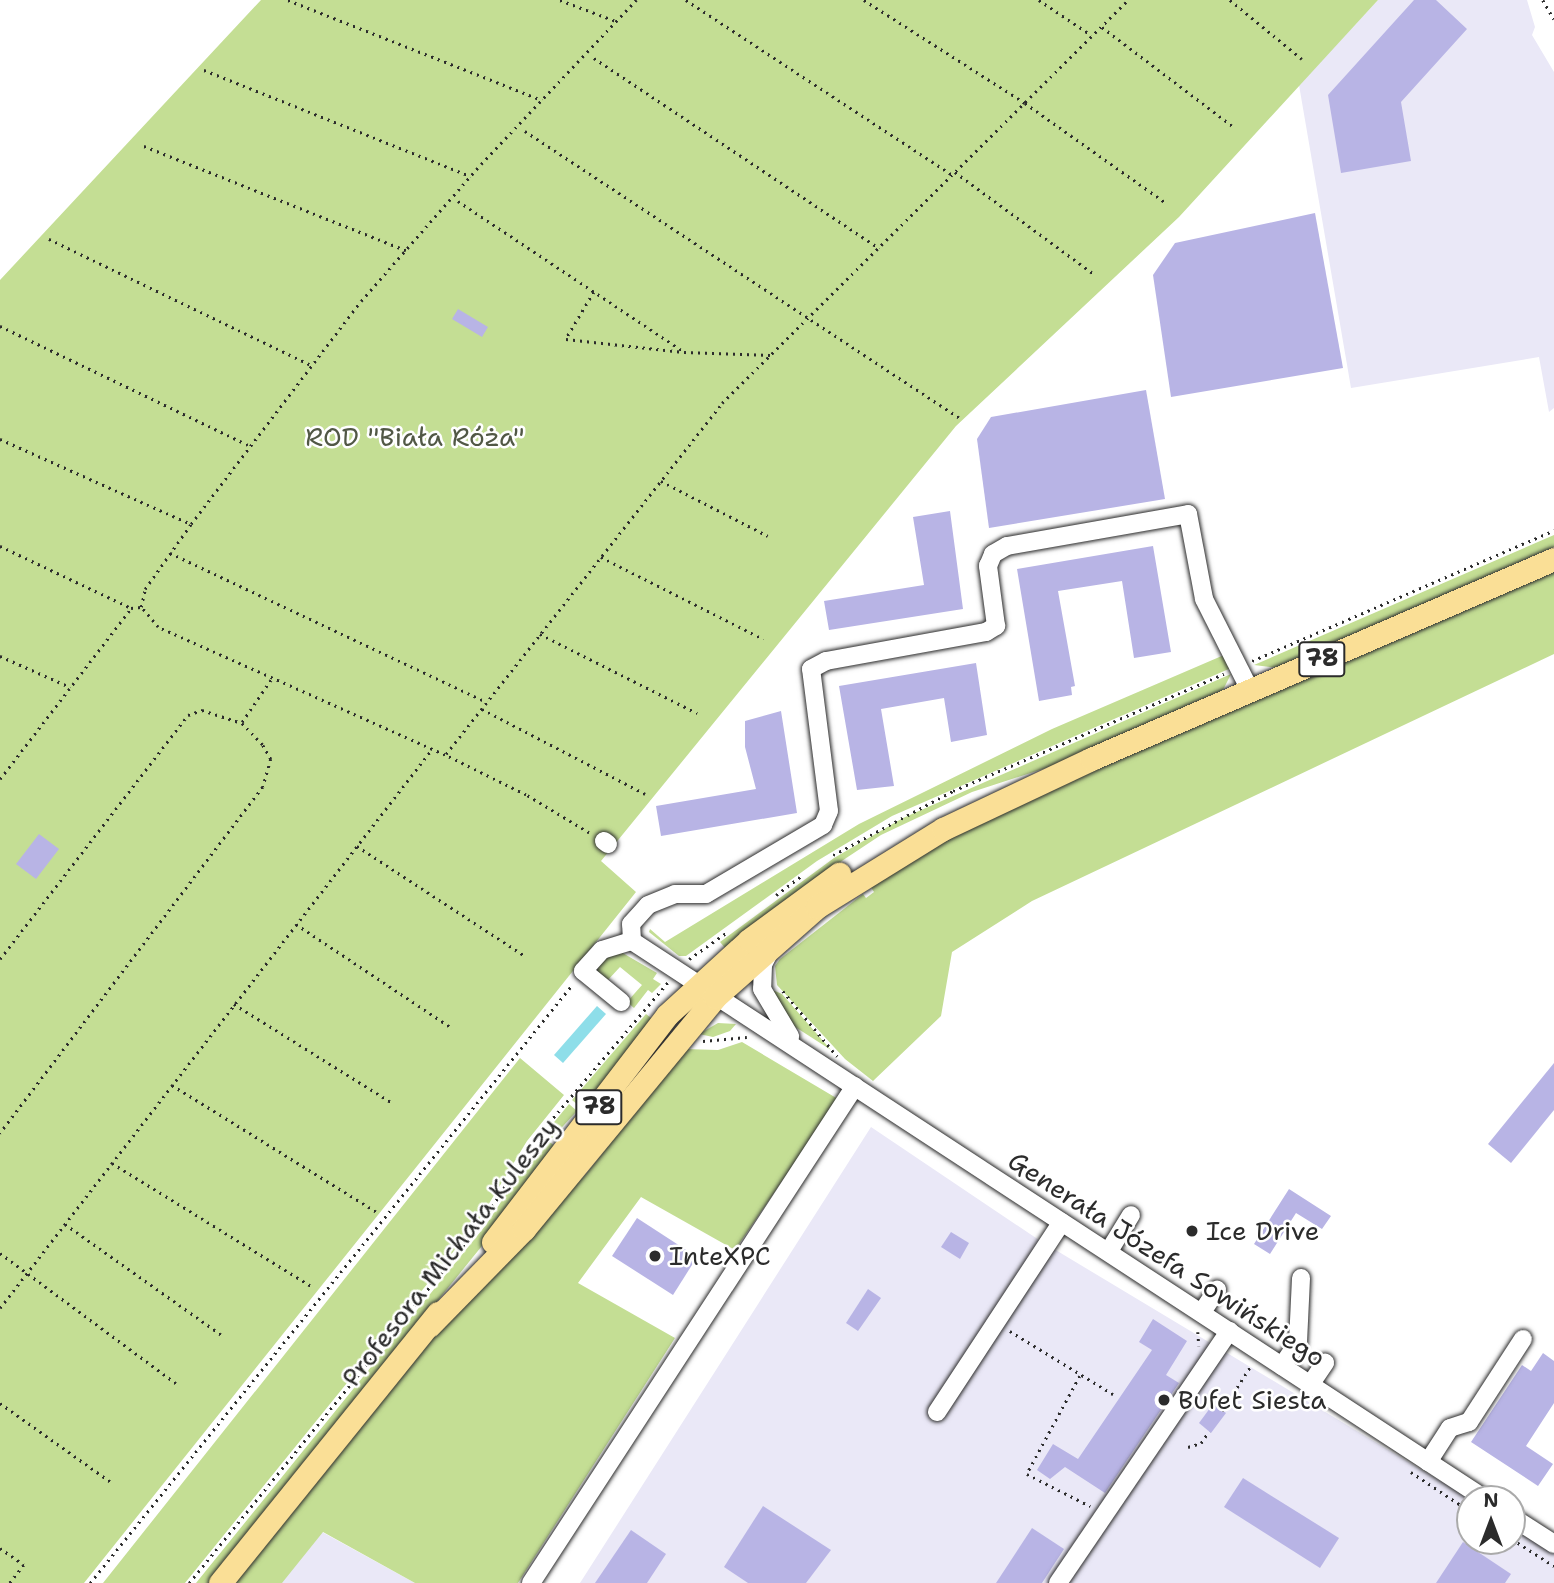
<!DOCTYPE html>
<meta charset="utf-8">
<style>
body{margin:0}
#map{position:relative;width:1554px;height:1583px;overflow:hidden;background:#fff;font-family:"Shantell Sans",sans-serif}
div>[style]{position:absolute}
[style*='--x']{left:calc(var(--x)*1px);top:calc(var(--y)*1px);width:calc(var(--w)*1px);rotate:calc(var(--a)*1deg)}
.built>*{inset:0;background:#eae8f7}
.green>*{inset:0;background:#c4de94}
.water>*{inset:0;background:#8edee9}
.building>*{inset:0;background:#b8b4e5}
.path>*{height:2.5px;margin-top:-1.25px;transform-origin:0;background:repeating-linear-gradient(90deg,#2b2b2b 0 2px,transparent 0 7px)}
.roads{filter:drop-shadow(0 0 2px #2b2b2b) drop-shadow(0 0 2px #2b2b2b)}
.minor>*{height:18px;margin:-9px;padding:0 9px;transform-origin:9px;border-radius:9px;background:#fff}
.major>*{height:23px;margin:-11.5px;padding:0 11.5px;transform-origin:11.5px;border-radius:11.5px;background:#fadf96}
.dots>*{width:19px;height:19px;translate:-50% -50%;box-sizing:border-box;border:4px solid #fff;border-radius:50%}
span{translate:-50% -50%;white-space:nowrap;text-align:center;line-height:1.15;-webkit-text-stroke:5px #fff;paint-order:stroke}
.shield-label span{padding:2px 5px;background:#fff;border:2px solid;border-radius:5px;-webkit-text-stroke-width:0}
.shield-label{font-size:24px;color:#2b2b2b;font-weight:700}
.park-label{font-size:26px;color:#515845}
.poi-label{font-size:26px;color:#2b2b2b}
.left{translate:0 -50%;text-align:left}
.street-label{font-size:26px;color:#2b2b2b}
.north{position:absolute;left:1456px;top:1485px;width:70px;height:70px;box-sizing:border-box;background:#fff;border:2px solid #aaa;border-radius:50%;rotate:0deg;font-size:19px;font-weight:700;line-height:28px;text-align:center;color:#2b2b2b}
.north::after{content:'';display:block;margin:auto;width:24px;height:32px;background:#2b2b2b;clip-path:polygon(50% 0,100% 100%,50% 72%,0 100%)}
</style>
<div id="map">
<div class="built">
<div style="clip-path:polygon(1378px 0,1527px 0,1535px 27px,1532px 35px,1554px 72px,1554px 408px,1549px 412px,1539px 357px,1351px 388px,1299px 85px)"></div>
<div style="clip-path:polygon(871px 1127px,1039px 1240px,1470px 1499px,1470px 1541px,1512px 1541px,1512px 1525px,1554px 1550px,1554px 1583px,580px 1583px)"></div>
<div style="clip-path:polygon(322px 1532px,415px 1583px,281px 1583px)"></div>
</div>
<div class="green">
<div style="clip-path:polygon(261px 0,1378px 0,1179px 217px,956px 426px,601px 861px,636px 892px,84px 1583px,0 1583px,0 280px)"></div>
<div style="clip-path:polygon(1554px 535px,1554px 547px,1278px 668px,1254px 665px)"></div>
<div style="clip-path:polygon(1554px 569px,1554px 654px,1032px 901px,952px 952px,941px 1016px,873px 1081px,845px 1059px,777px 985px,775px 966px,780px 959px,863px 894px,866px 898px,874px 892px,870px 886px,930px 841px)"></div>
<div style="clip-path:polygon(1224px 655px,1231px 668px,892px 816px,817px 861px,686px 956px,679px 956px,649px 932px,650px 929px,665px 942px,859px 824px,1052px 729px)"></div>
<div style="clip-path:polygon(1231px 674px,1223px 690px,1052px 766px,972px 792px,881px 835px,804px 886px,726px 949px,720px 942px,834px 858px,903px 818px)"></div>
<div style="clip-path:polygon(621px 952px,657px 973px,653px 979px,661px 984px,652px 993px,648px 990px,634px 1008px,627px 1002px,642px 985px,620px 967px,607px 981px,595px 972px,606px 957px)"></div>
<div style="clip-path:polygon(775px 991px,782px 994px,831px 1050px,789px 1023px,767px 992px)"></div>
<div style="clip-path:polygon(646px 1014px,655px 1021px,584px 1110px,572px 1100px)"></div>
<div style="clip-path:polygon(718px 1023px,736px 1024px,730px 1031px,713px 1037px,699px 1034px)"></div>
<div style="clip-path:polygon(742px 1042px,838px 1099px,735px 1250px,641px 1197px,578px 1283px,675px 1338px,518px 1583px,415px 1583px,323px 1532px,282px 1583px,233px 1583px,469px 1292px,586px 1174px,685px 1049px,718px 1050px)"></div>
<div style="clip-path:polygon(520px 1058px,564px 1095px,527px 1141px,479px 1220px,185px 1583px,103px 1583px)"></div>
<div style="clip-path:polygon(569px 1104px,577px 1111px,552px 1138px,546px 1132px)"></div>
<div style="clip-path:polygon(543px 1137px,555px 1146px,537px 1178px,209px 1583px,196px 1583px,486px 1225px)"></div>
</div>
<div class="water">
<div style="clip-path:polygon(597px 1006px,606px 1014px,563px 1063px,554px 1055px)"></div>
</div>
<div class="building">
<div style="clip-path:polygon(1414px 0,1436px 0,1467px 29px,1401px 102px,1411px 161px,1341px 173px,1328px 95px)"></div>
<div style="clip-path:polygon(1315px 213px,1343px 368px,1171px 397px,1153px 275px,1175px 243px)"></div>
<div style="clip-path:polygon(458px 309px,488px 327px,482px 337px,452px 319px)"></div>
<div style="clip-path:polygon(1146px 390px,1165px 499px,989px 528px,977px 439px,991px 417px)"></div>
<div style="clip-path:polygon(950px 511px,963px 609px,829px 630px,824px 601px,924px 585px,913px 517px)"></div>
<div style="clip-path:polygon(1153px 546px,1171px 652px,1134px 658px,1122px 581px,1058px 591px,1075px 686px,1071px 687px,1072px 695px,1039px 701px,1017px 569px)"></div>
<div style="clip-path:polygon(976px 663px,987px 735px,951px 742px,944px 698px,881px 709px,894px 786px,857px 790px,839px 686px)"></div>
<div style="clip-path:polygon(781px 711px,797px 813px,661px 836px,656px 806px,756px 789px,745px 747px,745px 721px)"></div>
<div style="clip-path:polygon(39px 834px,59px 849px,36px 879px,16px 864px)"></div>
<div style="clip-path:polygon(1554px 1063px,1554px 1110px,1511px 1163px,1488px 1144px)"></div>
<div style="clip-path:polygon(1289px 1189px,1331px 1216px,1322px 1229px,1296px 1213px,1270px 1254px,1254px 1244px)"></div>
<div style="clip-path:polygon(637px 1218px,697px 1257px,673px 1295px,612px 1256px)"></div>
<div style="clip-path:polygon(951px 1232px,969px 1243px,960px 1259px,941px 1247px)"></div>
<div style="clip-path:polygon(868px 1289px,881px 1298px,858px 1331px,846px 1323px)"></div>
<div style="clip-path:polygon(1153px 1319px,1187px 1341px,1166px 1375px,1179px 1383px,1105px 1493px,1065px 1467px,1050px 1479px,1037px 1470px,1053px 1444px,1078px 1459px,1152px 1350px,1139px 1342px)"></div>
<div style="clip-path:polygon(1543px 1353px,1554px 1361px,1554px 1403px,1526px 1446px,1553px 1464px,1538px 1486px,1471px 1442px,1522px 1365px,1531px 1371px)"></div>
<div style="clip-path:polygon(1213px 1404px,1226px 1413px,1211px 1433px,1199px 1423px)"></div>
<div style="clip-path:polygon(1243px 1478px,1339px 1538px,1320px 1568px,1224px 1507px)"></div>
<div style="clip-path:polygon(763px 1506px,831px 1550px,806px 1583px,748px 1583px,724px 1567px)"></div>
<div style="clip-path:polygon(1032px 1528px,1064px 1549px,1042px 1583px,996px 1583px)"></div>
<div style="clip-path:polygon(631px 1530px,666px 1554px,647px 1583px,595px 1583px)"></div>
<div style="clip-path:polygon(1463px 1542px,1511px 1574px,1505px 1583px,1436px 1583px)"></div>
</div>
<div class="path">
<div style="--x:288;--y:0;--w:273;--a:21.5"></div>
<div style="--x:560;--y:0;--w:60;--a:20.6"></div>
<div style="--x:686;--y:0;--w:318;--a:33.3"></div>
<div style="--x:864;--y:0;--w:191;--a:32.6"></div>
<div style="--x:1025;--y:103;--w:173;--a:35.3"></div>
<div style="--x:1039;--y:0;--w:63;--a:33.9"></div>
<div style="--x:1230;--y:0;--w:93;--a:39.3"></div>
<div style="--x:1543;--y:0;--w:22;--a:60"></div>
<div style="--x:1102;--y:27;--w:167;--a:37.2"></div>
<div style="--x:594;--y:58;--w:343;--a:33.7"></div>
<div style="--x:204;--y:70;--w:287;--a:21.7"></div>
<div style="--x:525;--y:131;--w:521;--a:33.42"></div>
<div style="--x:144;--y:146;--w:282;--a:21.7"></div>
<div style="--x:955;--y:172;--w:172;--a:36.3"></div>
<div style="--x:458;--y:201;--w:272;--a:33.7"></div>
<div style="--x:684;--y:352;--w:86;--a:2"></div>
<div style="--x:49;--y:239;--w:291;--a:25.7"></div>
<div style="--x:594;--y:292;--w:55;--a:120.8"></div>
<div style="--x:566;--y:339;--w:118;--a:6.3"></div>
<div style="--x:0;--y:326;--w:275;--a:25.6"></div>
<div style="--x:0;--y:439;--w:209;--a:24"></div>
<div style="--x:661;--y:481;--w:120;--a:27.2"></div>
<div style="--x:0;--y:546;--w:145;--a:25.3"></div>
<div style="--x:170;--y:553;--w:350;--a:25.2"></div>
<div style="--x:601;--y:557;--w:182;--a:26.8"></div>
<div style="--x:540;--y:634;--w:176;--a:26.7"></div>
<div style="--x:0;--y:656;--w:77;--a:23.9"></div>
<div style="--x:1252;--y:661;--w:329;--a:-23.4"></div>
<div style="--x:482;--y:709;--w:184;--a:27.5"></div>
<div style="--x:242;--y:722;--w:53;--a:-55.7"></div>
<div style="--x:446;--y:754;--w:447;--a:-51.8"></div>
<div style="--x:722;--y:403;--w:572;--a:-44.79"></div>
<div style="--x:0;--y:779;--w:215;--a:-52.5"></div>
<div style="--x:131;--y:608;--w:10;--a:-6"></div>
<div style="--x:589;--y:833;--w:74;--a:-148.9"></div>
<div style="--x:526;--y:795;--w:90;--a:-153.7"></div>
<div style="--x:445;--y:755;--w:314;--a:-156"></div>
<div style="--x:158;--y:627;--w:26;--a:-130"></div>
<div style="--x:141;--y:607;--w:18;--a:-77"></div>
<div style="--x:145;--y:589;--w:80;--a:-54.7"></div>
<div style="--x:191;--y:524;--w:280;--a:-52.7"></div>
<div style="--x:361;--y:301;--w:182;--a:-48.8"></div>
<div style="--x:481;--y:164;--w:226;--a:-46.6"></div>
<div style="--x:357;--y:846;--w:201;--a:33.2"></div>
<div style="--x:833;--y:855;--w:136;--a:-28.1"></div>
<div style="--x:953;--y:791;--w:295;--a:-23.4"></div>
<div style="--x:776;--y:895;--w:31;--a:-37"></div>
<div style="--x:296;--y:924;--w:187;--a:33.7"></div>
<div style="--x:0;--y:959;--w:308;--a:-52.4"></div>
<div style="--x:188;--y:715;--w:15;--a:-20"></div>
<div style="--x:202;--y:710;--w:42;--a:18"></div>
<div style="--x:242;--y:723;--w:30;--a:46"></div>
<div style="--x:263;--y:745;--w:16;--a:60"></div>
<div style="--x:271;--y:759;--w:29;--a:106"></div>
<div style="--x:263;--y:787;--w:435;--a:127.2"></div>
<div style="--x:689;--y:959;--w:45;--a:-35.1"></div>
<div style="--x:783;--y:991;--w:85;--a:50.3"></div>
<div style="--x:234;--y:1004;--w:185;--a:32"></div>
<div style="--x:703;--y:1041;--w:44;--a:-5.2"></div>
<div style="--x:172;--y:1085;--w:241;--a:31.8"></div>
<div style="--x:112;--y:1163;--w:234;--a:31.7"></div>
<div style="--x:65;--y:1224;--w:192;--a:35.3"></div>
<div style="--x:0;--y:1253;--w:219;--a:36.5"></div>
<div style="--x:0;--y:1308;--w:706;--a:-52.3"></div>
<div style="--x:1010;--y:1331;--w:121;--a:31.5"></div>
<div style="--x:1198;--y:1332;--w:14;--a:86"></div>
<div style="--x:1080;--y:1376;--w:111;--a:118.4"></div>
<div style="--x:1027;--y:1474;--w:71;--a:26.9"></div>
<div style="--x:0;--y:1403;--w:138;--a:35.5"></div>
<div style="--x:1222;--y:1411;--w:52;--a:-57.5"></div>
<div style="--x:1188;--y:1447;--w:14;--a:-17"></div>
<div style="--x:1201;--y:1443;--w:14;--a:-56"></div>
<div style="--x:1411;--y:1472;--w:71;--a:33.5"></div>
<div style="--x:1500;--y:1495;--w:7;--a:34"></div>
<div style="--x:1512;--y:1539;--w:50;--a:32.7"></div>
<div style="--x:0;--y:1548;--w:29;--a:35"></div>
<div style="--x:24;--y:1565;--w:23;--a:128"></div>
<div style="--x:90;--y:1583;--w:768;--a:-51.13"></div>
<div style="--x:189;--y:1583;--w:463;--a:-50.9"></div>
<div style="--x:481;--y:1224;--w:101;--a:-57.6"></div>
<div style="--x:535;--y:1139;--w:206;--a:-49.7"></div>
</div>
<div class="roads">
<div class="minor">
<div style="--x:604;--y:841;--w:5;--a:37"></div>
<div style="--x:632;--y:941;--w:17;--a:-93"></div>
<div style="--x:631;--y:924;--w:25;--a:-48"></div>
<div style="--x:648;--y:905;--w:29;--a:-22"></div>
<div style="--x:675;--y:894;--w:31;--a:0"></div>
<div style="--x:706;--y:894;--w:136;--a:-30.5"></div>
<div style="--x:823;--y:825;--w:15;--a:-67"></div>
<div style="--x:829;--y:811;--w:143;--a:-97.2"></div>
<div style="--x:811;--y:669;--w:17;--a:-28"></div>
<div style="--x:826;--y:661;--w:163;--a:-10.3"></div>
<div style="--x:986;--y:632;--w:12;--a:-31"></div>
<div style="--x:996;--y:626;--w:61;--a:-97.6"></div>
<div style="--x:988;--y:566;--w:13;--a:-67"></div>
<div style="--x:993;--y:554;--w:16;--a:-30"></div>
<div style="--x:1007;--y:546;--w:184;--a:-10"></div>
<div style="--x:1188;--y:514;--w:86;--a:79.3"></div>
<div style="--x:1204;--y:599;--w:102;--a:63.2"></div>
<div style="--x:771;--y:949;--w:18;--a:117"></div>
<div style="--x:763;--y:965;--w:24;--a:92"></div>
<div style="--x:762;--y:989;--w:55;--a:59.2"></div>
<div style="--x:621;--y:1002;--w:49;--a:-140.8"></div>
<div style="--x:583;--y:971;--w:28;--a:-48"></div>
<div style="--x:602;--y:950;--w:31;--a:-17"></div>
<div style="--x:632;--y:941;--w:1019;--a:33.19"></div>
<div style="--x:1109;--y:1251;--w:42;--a:-58.6"></div>
<div style="--x:1202;--y:1312;--w:27;--a:-56"></div>
<div style="--x:1282;--y:1366;--w:29;--a:-56"></div>
<div style="--x:1298;--y:1342;--w:64;--a:-87.3"></div>
<div style="--x:1310;--y:1385;--w:27;--a:-56"></div>
<div style="--x:937;--y:1412;--w:227;--a:-56.7"></div>
<div style="--x:1428;--y:1462;--w:40;--a:-57.1"></div>
<div style="--x:1450;--y:1428;--w:20;--a:-18"></div>
<div style="--x:1469;--y:1422;--w:99;--a:-57"></div>
<div style="--x:1512;--y:1517;--w:50;--a:32.7"></div>
<div style="--x:531;--y:1583;--w:593;--a:-56.9"></div>
<div style="--x:1058;--y:1583;--w:305;--a:-55.8"></div>
</div>
<div class="major">
<div style="--x:493;--y:1242;--w:286;--a:-52.5"></div>
<div style="--x:667;--y:1015;--w:111;--a:-42.4"></div>
<div style="--x:749;--y:940;--w:112;--a:-36.3"></div>
<div style="--x:430;--y:1325;--w:134;--a:-45.6"></div>
<div style="--x:524;--y:1229;--w:301;--a:-50.5"></div>
<div style="--x:715;--y:997;--w:136;--a:-41.4"></div>
<div style="--x:817;--y:907;--w:148;--a:-31.8"></div>
<div style="--x:943;--y:829;--w:164;--a:-25.3"></div>
<div style="--x:1091;--y:759;--w:504;--a:-23.36"></div>
<div style="--x:220;--y:1583;--w:347;--a:-51.1"></div>
</div>
</div>
<div class="dots">
<div style="left:1192px;top:1231px;background:#2b2b2b"></div>
<div style="left:655px;top:1256px;background:#2b2b2b"></div>
<div style="left:1164px;top:1400px;background:#2b2b2b"></div>
</div>
<div class="shield-label">
<span style="left:1322px;top:659px">78</span>
<span style="left:599px;top:1107px">78</span>
</div>
<div class="park-label">
<span style="left:415px;top:437px">ROD "Biała Róża"</span>
</div>
<div class="poi-label">
<span class="left" style="left:1206px;top:1231px">Ice Drive</span>
<span class="left" style="left:669px;top:1256px">InteXPC</span>
<span class="left" style="left:1178px;top:1400px">Bufet Siesta</span>
</div>
<div class="street-label">
<span style="left:450px;top:1252px;rotate:-52deg">Profesora Michała Kuleszy</span>
<span style="left:1167px;top:1259px;rotate:33deg">Generała Józefa Sowińskiego</span>
</div>
<div class="north">N</div>
</div>
